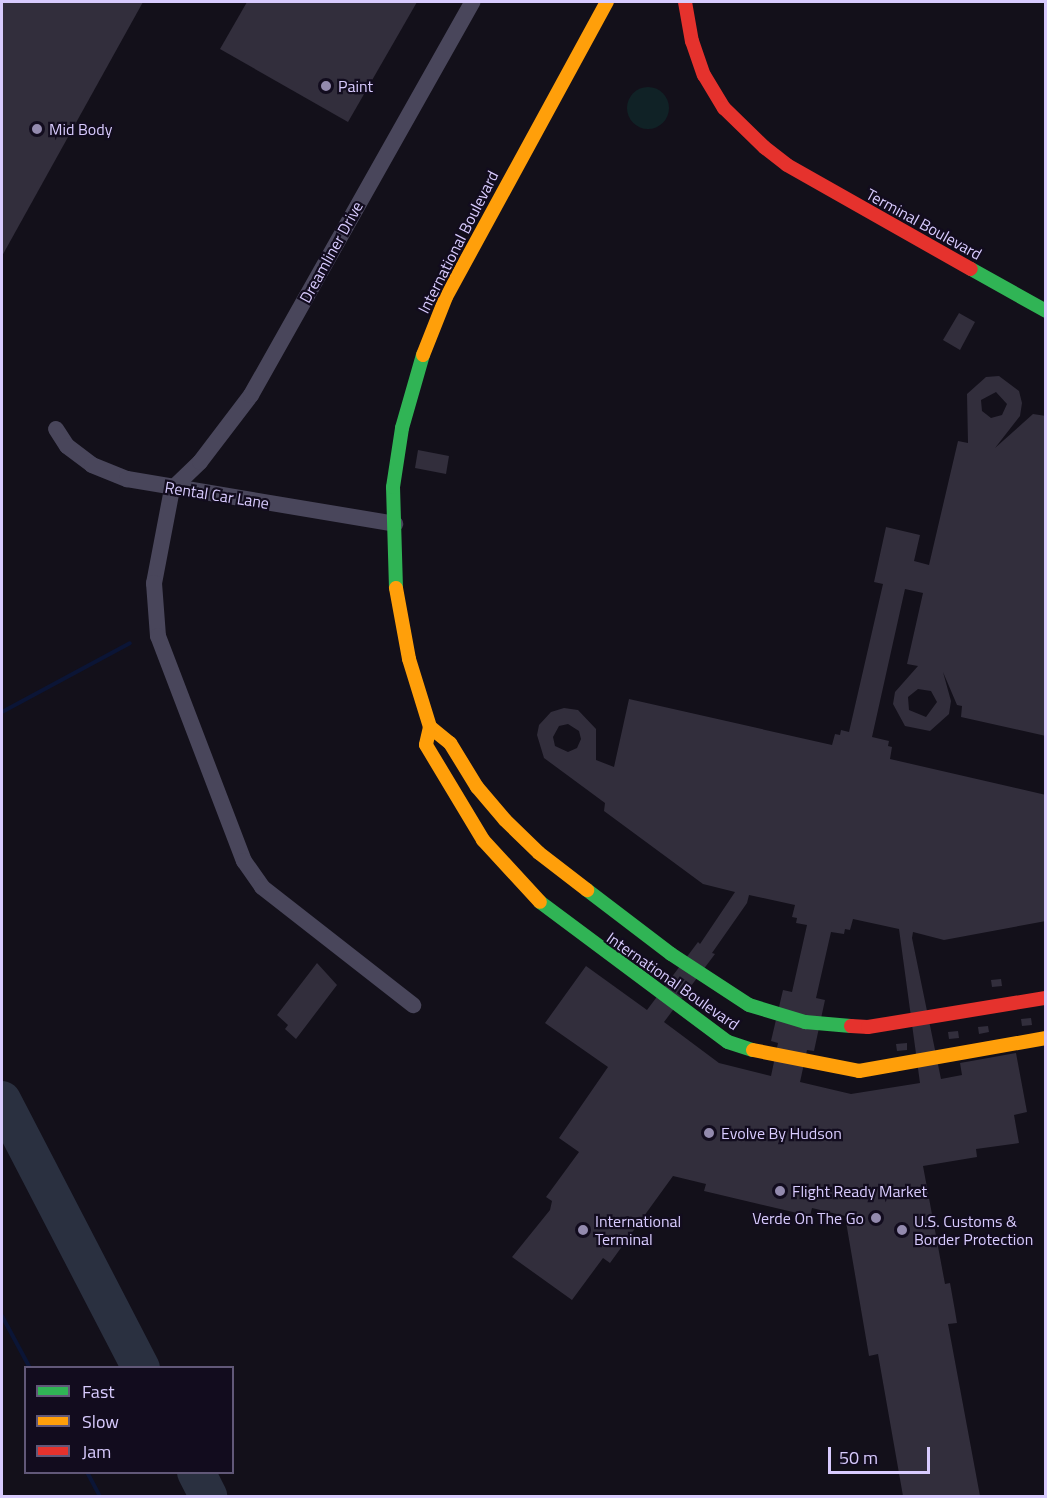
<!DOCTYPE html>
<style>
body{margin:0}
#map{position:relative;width:1047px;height:1498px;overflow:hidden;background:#13101a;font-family:"Titillium Web",sans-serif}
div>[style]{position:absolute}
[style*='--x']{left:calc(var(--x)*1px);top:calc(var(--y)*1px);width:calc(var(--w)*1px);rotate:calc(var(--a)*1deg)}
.green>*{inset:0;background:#102226}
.round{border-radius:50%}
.stream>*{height:4px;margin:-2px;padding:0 2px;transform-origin:2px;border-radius:2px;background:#0b1536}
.taxiway>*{height:38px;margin:-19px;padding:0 19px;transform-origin:19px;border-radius:19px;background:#2a3040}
.building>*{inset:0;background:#322e3c}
.street>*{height:16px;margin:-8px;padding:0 8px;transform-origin:8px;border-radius:8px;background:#49465b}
.fast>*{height:14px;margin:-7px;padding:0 7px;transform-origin:7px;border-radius:7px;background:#30b455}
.slow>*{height:14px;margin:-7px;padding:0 7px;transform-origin:7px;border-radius:7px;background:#ff9f0a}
.jam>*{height:14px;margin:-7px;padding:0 7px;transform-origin:7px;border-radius:7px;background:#e5322d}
.dots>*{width:16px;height:16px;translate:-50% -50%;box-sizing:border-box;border:3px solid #120c1e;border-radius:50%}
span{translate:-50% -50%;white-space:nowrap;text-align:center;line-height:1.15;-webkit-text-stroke:4.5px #120c1e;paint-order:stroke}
.poi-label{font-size:16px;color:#d8cbfe}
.left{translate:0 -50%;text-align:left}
.right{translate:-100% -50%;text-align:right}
.street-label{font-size:16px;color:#d8cbfe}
.frame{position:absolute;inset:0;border:3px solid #d8cbfe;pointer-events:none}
.legend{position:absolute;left:24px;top:1366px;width:210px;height:108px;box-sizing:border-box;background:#120c1e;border:2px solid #615878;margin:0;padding:8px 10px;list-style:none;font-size:18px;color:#d8cbfe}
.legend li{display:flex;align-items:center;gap:12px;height:30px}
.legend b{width:30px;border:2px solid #615878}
.scale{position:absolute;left:828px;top:1447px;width:102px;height:27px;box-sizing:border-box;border:3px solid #d8cbfe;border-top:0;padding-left:8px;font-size:18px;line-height:21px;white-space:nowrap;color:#d8cbfe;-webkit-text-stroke:4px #120c1e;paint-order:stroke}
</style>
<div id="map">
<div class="green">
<div class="round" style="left:627px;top:87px;width:42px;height:42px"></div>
</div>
<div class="stream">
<div style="--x:2;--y:712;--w:145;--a:-28.3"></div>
<div style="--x:2;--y:1316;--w:59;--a:61.7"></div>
<div style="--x:87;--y:1472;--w:27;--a:62"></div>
</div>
<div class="taxiway">
<div style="--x:2;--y:1100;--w:302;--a:62.6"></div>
<div style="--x:196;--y:1472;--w:27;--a:63"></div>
</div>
<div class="building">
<div style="clip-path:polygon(2px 2px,143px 2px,2px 256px)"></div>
<div style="clip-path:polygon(247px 2px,417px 2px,348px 122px,220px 49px)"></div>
<div style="clip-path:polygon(959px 313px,975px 322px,960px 350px,943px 340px)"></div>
<div style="clip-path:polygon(evenodd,999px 376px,1019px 391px,1022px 403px,1020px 416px,995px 448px,1033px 414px,1046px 416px,1046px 736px,961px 717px,962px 706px,957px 705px,943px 672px,951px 701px,949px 714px,930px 731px,905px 726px,893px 704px,895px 692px,918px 666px,907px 664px,923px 593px,905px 589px,872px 737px,889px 741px,888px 746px,892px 747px,890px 759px,1046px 795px,1046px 921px,944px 940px,913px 932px,912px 938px,941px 1079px,962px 1075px,960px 1063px,1016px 1053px,1027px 1112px,1014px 1115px,1019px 1143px,976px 1149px,977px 1157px,923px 1166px,945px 1284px,950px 1283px,955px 1311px,957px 1323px,948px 1324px,980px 1496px,903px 1496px,878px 1354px,869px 1356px,845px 1216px,812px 1208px,810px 1216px,704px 1191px,706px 1184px,673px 1176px,610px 1263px,603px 1258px,572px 1300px,512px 1257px,550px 1210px,552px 1201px,546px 1197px,579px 1152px,559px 1138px,608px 1067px,545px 1023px,586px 966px,647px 1010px,698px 942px,700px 944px,735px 892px,703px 884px,604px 811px,605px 803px,544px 758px,537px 735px,539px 725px,551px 712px,564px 708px,578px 710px,596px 729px,596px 760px,614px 767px,629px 699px,832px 745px,835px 734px,840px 735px,841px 730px,849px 732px,883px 584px,874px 582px,886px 527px,920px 535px,914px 561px,929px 565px,958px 441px,968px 443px,967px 394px,986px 377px,999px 376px,996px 392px,1007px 404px,1002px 415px,991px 418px,982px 411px,981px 400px,996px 392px,999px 376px,918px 689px,931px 691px,937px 702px,926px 717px,909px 710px,908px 697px,918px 689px,999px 376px,568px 724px,579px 731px,581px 739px,577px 748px,568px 752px,555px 746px,553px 737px,559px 726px,568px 724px,999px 376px,749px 895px,795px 905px,792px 917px,797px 918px,796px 923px,807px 925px,792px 992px,783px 990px,771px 1041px,778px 1043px,771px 1076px,719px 1063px,664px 1022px,715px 954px,712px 953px,747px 903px,749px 895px,999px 376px,853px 919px,899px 929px,920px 1083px,851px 1094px,800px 1082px,807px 1050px,814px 1051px,825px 1000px,816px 998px,831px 932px,844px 934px,845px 929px,850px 930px,853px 919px)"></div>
<div style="clip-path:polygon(418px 450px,449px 456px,446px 474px,415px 468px)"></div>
<div style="clip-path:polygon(317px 963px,337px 985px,296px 1039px,285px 1029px,288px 1025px,277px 1015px)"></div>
<div style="clip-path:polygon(1001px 979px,1002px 986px,992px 987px,991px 980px)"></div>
<div style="clip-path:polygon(1031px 1018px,1032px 1025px,1022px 1026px,1021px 1019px)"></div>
<div style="clip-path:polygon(988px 1026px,989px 1032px,979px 1034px,978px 1027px)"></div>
<div style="clip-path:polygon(958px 1031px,959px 1038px,949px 1039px,948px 1032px)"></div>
<div style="clip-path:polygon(907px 1043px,907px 1050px,897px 1051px,896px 1044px)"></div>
</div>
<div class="street">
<div style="--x:56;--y:429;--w:20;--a:57"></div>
<div style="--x:67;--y:446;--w:31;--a:37"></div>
<div style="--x:92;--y:465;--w:38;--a:22"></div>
<div style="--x:127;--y:479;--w:272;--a:9.5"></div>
<div style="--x:172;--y:489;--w:96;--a:100.8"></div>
<div style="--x:154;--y:583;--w:53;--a:85.7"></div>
<div style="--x:158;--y:636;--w:241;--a:69.1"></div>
<div style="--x:244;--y:861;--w:32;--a:55"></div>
<div style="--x:262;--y:887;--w:192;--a:38"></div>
<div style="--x:172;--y:489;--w:39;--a:-44"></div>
<div style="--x:200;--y:462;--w:84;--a:-52.7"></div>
<div style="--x:251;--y:395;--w:451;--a:-60.6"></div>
</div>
<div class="fast">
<div style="--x:971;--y:269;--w:86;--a:29.2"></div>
<div style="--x:396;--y:588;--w:101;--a:-91.7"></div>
<div style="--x:393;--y:487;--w:60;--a:-81.3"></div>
<div style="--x:402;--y:428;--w:76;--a:-74"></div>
<div style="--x:587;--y:890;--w:106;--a:37.3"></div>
<div style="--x:671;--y:954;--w:93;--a:33.2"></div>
<div style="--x:749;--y:1005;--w:59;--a:16.9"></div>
<div style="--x:805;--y:1022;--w:46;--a:5"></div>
<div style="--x:540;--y:902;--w:234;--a:36.7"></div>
<div style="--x:728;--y:1042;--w:26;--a:18"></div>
</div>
<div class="slow">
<div style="--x:423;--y:355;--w:62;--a:-68.4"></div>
<div style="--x:446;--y:297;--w:336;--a:-61.4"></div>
<div style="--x:396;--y:588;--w:72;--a:79.6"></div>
<div style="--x:409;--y:659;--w:71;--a:72.8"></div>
<div style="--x:430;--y:727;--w:18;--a:103"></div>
<div style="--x:426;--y:745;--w:111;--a:59"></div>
<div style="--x:483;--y:840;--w:84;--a:47.4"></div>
<div style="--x:430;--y:727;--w:26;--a:39"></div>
<div style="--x:450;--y:743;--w:52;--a:58.5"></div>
<div style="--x:477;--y:787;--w:43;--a:49.7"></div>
<div style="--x:505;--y:820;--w:47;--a:44.1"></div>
<div style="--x:539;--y:853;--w:61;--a:37.6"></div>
<div style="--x:753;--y:1050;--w:108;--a:11.2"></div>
<div style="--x:859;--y:1071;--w:190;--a:-10"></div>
</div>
<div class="jam">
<div style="--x:685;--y:2;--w:40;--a:80"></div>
<div style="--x:692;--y:41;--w:36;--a:71"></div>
<div style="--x:704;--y:75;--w:39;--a:59"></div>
<div style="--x:724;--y:108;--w:56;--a:44.3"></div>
<div style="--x:764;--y:147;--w:29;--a:38"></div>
<div style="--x:787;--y:165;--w:211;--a:29.5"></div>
<div style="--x:851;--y:1026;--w:17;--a:3"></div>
<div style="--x:868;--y:1027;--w:180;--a:-9.3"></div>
</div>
<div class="dots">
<div style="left:326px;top:86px;background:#938aae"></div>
<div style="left:37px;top:129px;background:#938aae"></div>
<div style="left:709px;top:1133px;background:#938aae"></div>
<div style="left:780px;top:1191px;background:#938aae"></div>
<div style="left:876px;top:1218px;background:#938aae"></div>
<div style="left:583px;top:1230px;background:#938aae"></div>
<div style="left:902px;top:1230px;background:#938aae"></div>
</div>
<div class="poi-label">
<span class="left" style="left:338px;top:86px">Paint</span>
<span class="left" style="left:49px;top:129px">Mid Body</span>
<span class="left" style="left:721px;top:1133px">Evolve By Hudson</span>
<span class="left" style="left:792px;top:1191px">Flight Ready Market</span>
<span class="right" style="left:864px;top:1218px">Verde On The Go</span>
<span class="left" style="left:595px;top:1230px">International<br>Terminal</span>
<span class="left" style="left:914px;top:1230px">U.S. Customs &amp;<br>Border Protection</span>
</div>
<div class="street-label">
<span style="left:924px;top:224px;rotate:29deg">Terminal Boulevard</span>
<span style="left:458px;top:242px;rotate:-63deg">International Boulevard</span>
<span style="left:331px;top:252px;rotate:-61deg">Dreamliner Drive</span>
<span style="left:217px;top:495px;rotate:9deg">Rental Car Lane</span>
<span style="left:673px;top:981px;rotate:35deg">International Boulevard</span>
</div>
<div class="frame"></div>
<ul class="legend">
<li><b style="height:8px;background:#30b455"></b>Fast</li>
<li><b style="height:8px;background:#ff9f0a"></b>Slow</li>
<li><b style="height:8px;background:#e5322d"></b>Jam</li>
</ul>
<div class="scale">50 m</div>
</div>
